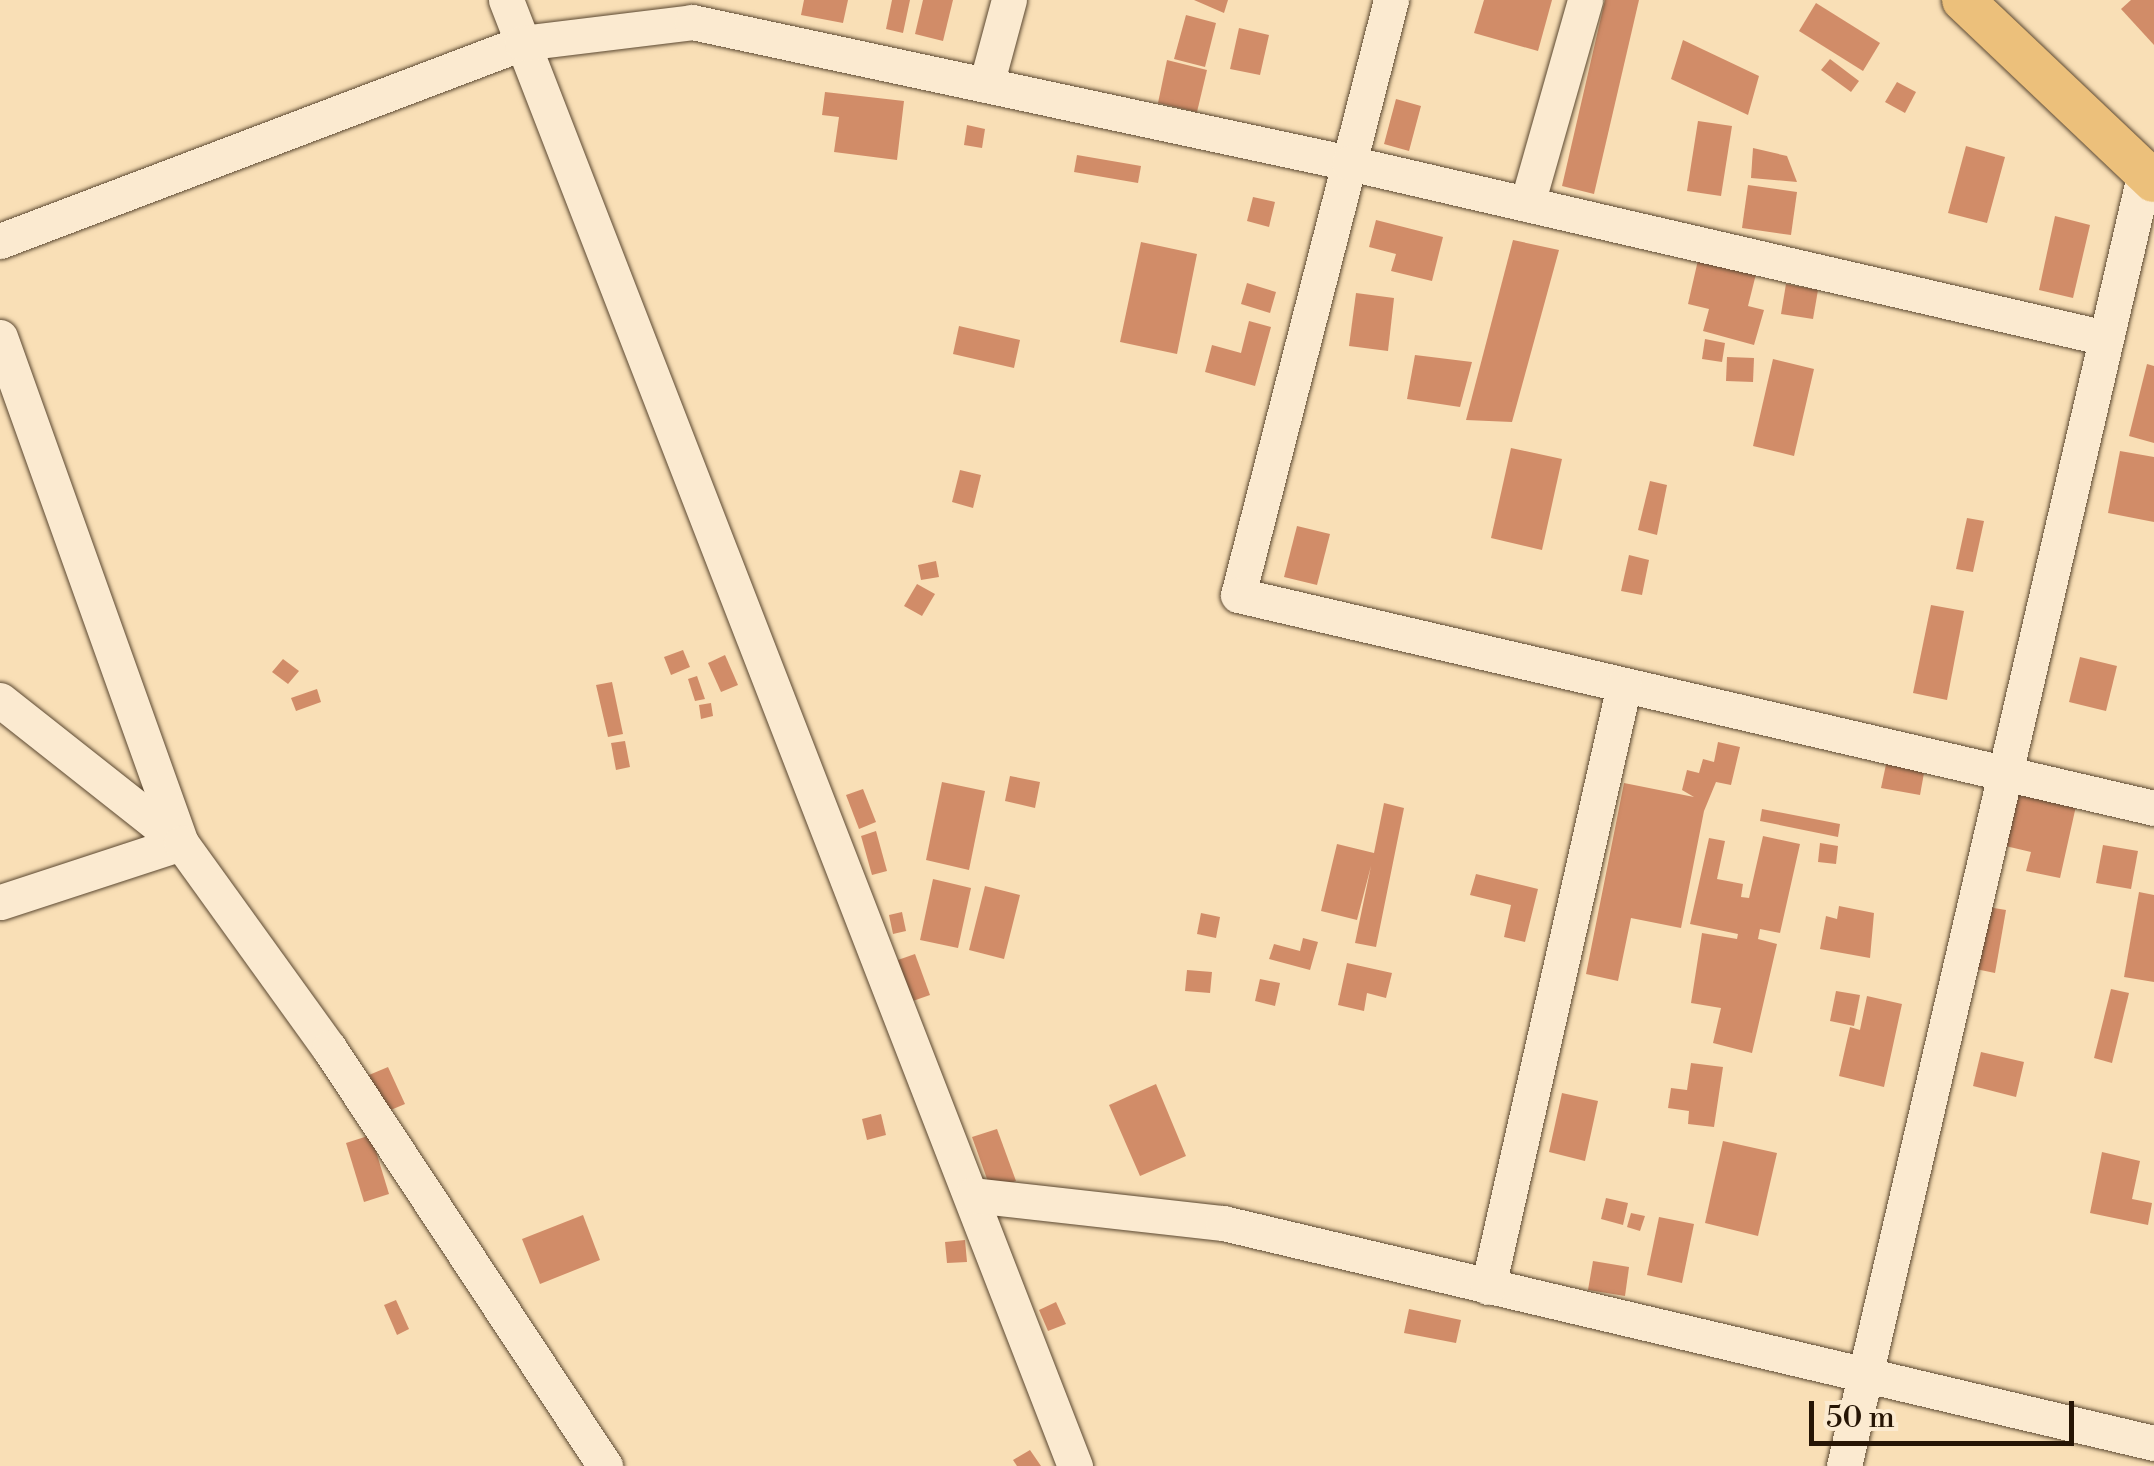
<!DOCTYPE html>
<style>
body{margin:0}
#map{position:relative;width:2154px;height:1466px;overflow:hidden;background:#f9dfb6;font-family:"Libre Bodoni",serif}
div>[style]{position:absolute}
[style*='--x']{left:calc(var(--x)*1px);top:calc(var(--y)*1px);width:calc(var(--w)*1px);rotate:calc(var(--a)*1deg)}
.building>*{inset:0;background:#d18c68}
.roads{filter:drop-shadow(0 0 2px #5b4831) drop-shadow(0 0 2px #5b4831)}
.minor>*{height:35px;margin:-17.5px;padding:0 17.5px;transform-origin:17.5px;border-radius:17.5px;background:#fbead0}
.major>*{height:42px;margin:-21px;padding:0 21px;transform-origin:21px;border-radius:21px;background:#ecc07b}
span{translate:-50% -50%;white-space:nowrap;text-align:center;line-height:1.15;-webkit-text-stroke:8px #fbead0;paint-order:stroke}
.scale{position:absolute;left:1809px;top:1401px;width:265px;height:45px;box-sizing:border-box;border:5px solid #261505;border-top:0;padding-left:12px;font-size:30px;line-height:35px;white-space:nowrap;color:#261505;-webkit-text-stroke:8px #fbead0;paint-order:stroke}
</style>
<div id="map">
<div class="building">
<div style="clip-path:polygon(804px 0,848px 0,843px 23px,801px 15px)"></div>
<div style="clip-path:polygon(892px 0,910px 0,903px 33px,886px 29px)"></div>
<div style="clip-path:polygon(923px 0,953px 0,943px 41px,915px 34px)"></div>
<div style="clip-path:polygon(1194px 0,1228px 0,1224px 13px)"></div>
<div style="clip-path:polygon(1484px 0,1552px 0,1538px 51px,1474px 33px)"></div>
<div style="clip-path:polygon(1605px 0,1639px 0,1594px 194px,1562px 186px)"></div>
<div style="clip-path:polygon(2131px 0,2154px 0,2154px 45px,2121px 9px)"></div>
<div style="clip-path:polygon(1816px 3px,1880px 43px,1863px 71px,1799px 31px)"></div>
<div style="clip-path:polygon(1186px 15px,1216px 23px,1205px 67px,1174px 59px)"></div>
<div style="clip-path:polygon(1239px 28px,1269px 35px,1260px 75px,1230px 69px)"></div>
<div style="clip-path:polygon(1683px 40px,1759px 76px,1748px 115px,1671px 79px)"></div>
<div style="clip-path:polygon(1830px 59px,1859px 81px,1851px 92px,1821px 70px)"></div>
<div style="clip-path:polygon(1167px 60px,1207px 70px,1197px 112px,1158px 103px)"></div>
<div style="clip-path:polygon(1897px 82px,1916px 92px,1905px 113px,1885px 102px)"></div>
<div style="clip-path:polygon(825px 92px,904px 101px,897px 160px,834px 152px,839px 117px,822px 115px)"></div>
<div style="clip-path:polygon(1396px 99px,1421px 106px,1409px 151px,1384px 144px)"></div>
<div style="clip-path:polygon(1698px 121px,1732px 126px,1721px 196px,1687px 191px)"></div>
<div style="clip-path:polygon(967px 125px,985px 129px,982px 148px,964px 145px)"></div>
<div style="clip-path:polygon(1966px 146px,2005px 157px,1987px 223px,1948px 213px)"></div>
<div style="clip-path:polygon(1753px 148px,1787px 156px,1797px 182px,1751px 178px)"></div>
<div style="clip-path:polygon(1077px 155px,1141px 166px,1138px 183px,1074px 172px)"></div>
<div style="clip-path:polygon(1748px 185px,1797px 192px,1791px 235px,1742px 228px)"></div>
<div style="clip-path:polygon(1253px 197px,1275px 202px,1269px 227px,1247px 221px)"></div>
<div style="clip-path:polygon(2055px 216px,2090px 225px,2073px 298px,2039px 290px)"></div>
<div style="clip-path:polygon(1376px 220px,1443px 237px,1432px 281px,1391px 271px,1396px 254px,1369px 247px)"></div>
<div style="clip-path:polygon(1513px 240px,1559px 250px,1512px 422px,1466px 420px)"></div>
<div style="clip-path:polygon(1141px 242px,1197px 254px,1177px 354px,1120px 342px)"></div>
<div style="clip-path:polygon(1698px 260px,1756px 274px,1748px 306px,1764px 310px,1754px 345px,1703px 331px,1709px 309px,1688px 304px)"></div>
<div style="clip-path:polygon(1247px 283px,1276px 292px,1270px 313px,1241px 304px)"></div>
<div style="clip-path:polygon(1786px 284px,1818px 290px,1813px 319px,1781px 314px)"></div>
<div style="clip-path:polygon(1356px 293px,1394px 298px,1388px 351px,1349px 346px)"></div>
<div style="clip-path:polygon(1249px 321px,1271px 327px,1255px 386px,1205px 372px,1212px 345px,1241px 353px)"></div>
<div style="clip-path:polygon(959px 326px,1020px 340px,1014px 368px,953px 354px)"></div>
<div style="clip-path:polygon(1705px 339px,1725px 343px,1722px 362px,1702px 359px)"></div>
<div style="clip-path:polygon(1415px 355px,1472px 362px,1460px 407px,1407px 399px)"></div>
<div style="clip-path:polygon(1727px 357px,1754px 358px,1753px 382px,1726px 381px)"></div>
<div style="clip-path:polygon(1773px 359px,1814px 369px,1794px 456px,1753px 446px)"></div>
<div style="clip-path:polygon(2147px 364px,2154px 366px,2154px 443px,2129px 436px)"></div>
<div style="clip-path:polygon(1511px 448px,1562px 459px,1542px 550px,1491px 538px)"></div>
<div style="clip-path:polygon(2120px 451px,2154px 457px,2154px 522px,2108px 513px)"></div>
<div style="clip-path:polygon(960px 470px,981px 475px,973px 508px,952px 502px)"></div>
<div style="clip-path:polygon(1650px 481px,1667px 485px,1657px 535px,1638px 530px)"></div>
<div style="clip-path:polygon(1967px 518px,1984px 521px,1973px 572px,1956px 569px)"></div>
<div style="clip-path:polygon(1297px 526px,1330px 534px,1317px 585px,1284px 577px)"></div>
<div style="clip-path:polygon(1629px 555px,1649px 560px,1642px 595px,1621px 591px)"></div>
<div style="clip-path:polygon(936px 561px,939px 577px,921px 580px,918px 565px)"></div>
<div style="clip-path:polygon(917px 584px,935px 594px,922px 616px,904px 606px)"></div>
<div style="clip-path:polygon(1931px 605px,1964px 611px,1947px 700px,1913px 693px)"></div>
<div style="clip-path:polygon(683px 650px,690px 667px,671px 675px,664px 657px)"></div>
<div style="clip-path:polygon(725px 655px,738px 685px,721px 692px,708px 663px)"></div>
<div style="clip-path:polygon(2080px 657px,2117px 666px,2106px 711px,2069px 702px)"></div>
<div style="clip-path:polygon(283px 659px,299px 671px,288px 684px,272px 672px)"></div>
<div style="clip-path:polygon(697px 676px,705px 699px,695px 701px,688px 679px)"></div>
<div style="clip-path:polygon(612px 682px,623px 734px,608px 737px,596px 685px)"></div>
<div style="clip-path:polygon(317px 689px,321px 702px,296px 711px,291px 698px)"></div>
<div style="clip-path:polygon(711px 703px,713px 716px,701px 719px,699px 705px)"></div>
<div style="clip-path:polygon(625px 741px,630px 767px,616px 770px,611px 743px)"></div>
<div style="clip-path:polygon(1718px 742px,1740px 747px,1731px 785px,1716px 782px,1704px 811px,1681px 928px,1631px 918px,1618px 981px,1586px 974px,1624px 783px,1694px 797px,1682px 790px,1687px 770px,1699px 773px,1703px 759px,1714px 762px)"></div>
<div style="clip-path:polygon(1888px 755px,1926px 762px,1920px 795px,1881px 788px)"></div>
<div style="clip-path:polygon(1010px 776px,1040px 782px,1035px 808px,1005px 801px)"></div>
<div style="clip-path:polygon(942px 782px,985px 791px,969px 870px,926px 860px)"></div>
<div style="clip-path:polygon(2010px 782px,2078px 797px,2060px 878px,2026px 871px,2031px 852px,1997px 844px)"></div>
<div style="clip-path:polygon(863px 789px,876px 822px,859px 829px,846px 795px)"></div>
<div style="clip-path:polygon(1384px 803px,1404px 808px,1376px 947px,1355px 943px,1371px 866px,1357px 920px,1321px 911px,1337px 844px,1374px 853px)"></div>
<div style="clip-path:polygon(1762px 809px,1840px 824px,1838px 837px,1760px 821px)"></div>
<div style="clip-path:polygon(876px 831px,887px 871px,872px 875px,861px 836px)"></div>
<div style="clip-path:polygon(1763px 836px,1800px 844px,1780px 933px,1760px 929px,1758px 939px,1777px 944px,1752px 1053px,1713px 1043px,1721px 1008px,1691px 1003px,1702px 933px,1737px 939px,1738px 934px,1690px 924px,1709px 838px,1725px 841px,1717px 879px,1743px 884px,1741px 897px,1749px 898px)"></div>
<div style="clip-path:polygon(1820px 843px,1838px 846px,1836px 864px,1818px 862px)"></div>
<div style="clip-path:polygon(2103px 845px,2138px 851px,2131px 889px,2096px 883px)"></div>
<div style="clip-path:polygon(1476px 874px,1538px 889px,1525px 942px,1504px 937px,1511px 905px,1470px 895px)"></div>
<div style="clip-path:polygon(933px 879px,971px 888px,958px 948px,920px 940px)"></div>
<div style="clip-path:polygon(985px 886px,1020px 895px,1004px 959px,969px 950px)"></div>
<div style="clip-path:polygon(2139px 892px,2154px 895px,2154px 982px,2124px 977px)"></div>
<div style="clip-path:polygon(1839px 906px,1874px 913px,1870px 958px,1820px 949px,1826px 916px,1837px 919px)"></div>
<div style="clip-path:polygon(1982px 906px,2006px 910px,1995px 973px,1971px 968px)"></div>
<div style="clip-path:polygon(902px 912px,906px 931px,893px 934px,889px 915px)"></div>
<div style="clip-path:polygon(1201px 913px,1220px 917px,1216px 938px,1197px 934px)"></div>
<div style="clip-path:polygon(1303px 938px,1318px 942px,1310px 970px,1269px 959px,1274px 944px,1300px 951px)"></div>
<div style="clip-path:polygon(915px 954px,930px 995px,910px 1002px,895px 961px)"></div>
<div style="clip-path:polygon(1347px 963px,1392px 973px,1386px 998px,1367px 993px,1364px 1011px,1338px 1005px)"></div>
<div style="clip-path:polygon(1187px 970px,1212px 972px,1210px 993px,1185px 991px)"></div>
<div style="clip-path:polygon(1260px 979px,1280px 983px,1275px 1006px,1255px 1001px)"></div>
<div style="clip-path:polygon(2111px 989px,2129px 993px,2112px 1063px,2094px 1058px)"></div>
<div style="clip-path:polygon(1836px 991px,1860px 995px,1854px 1026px,1830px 1021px)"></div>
<div style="clip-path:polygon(1867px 996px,1902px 1004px,1884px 1087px,1839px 1076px,1850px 1027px,1860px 1030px)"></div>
<div style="clip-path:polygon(1981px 1052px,2024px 1062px,2016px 1097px,1973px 1086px)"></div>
<div style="clip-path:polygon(1691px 1063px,1723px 1067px,1714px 1127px,1688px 1124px,1689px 1111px,1668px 1108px,1671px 1088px,1687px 1090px)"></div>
<div style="clip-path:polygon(388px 1067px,405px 1104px,386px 1112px,369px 1075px)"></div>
<div style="clip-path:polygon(1156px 1084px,1186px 1156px,1140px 1176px,1109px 1105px)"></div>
<div style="clip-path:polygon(1562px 1093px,1598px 1101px,1585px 1161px,1549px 1152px)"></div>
<div style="clip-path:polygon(881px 1114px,886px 1135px,867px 1140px,862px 1119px)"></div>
<div style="clip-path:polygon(997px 1129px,1016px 1181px,991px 1190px,972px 1137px)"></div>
<div style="clip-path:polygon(371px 1135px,389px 1194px,364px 1202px,346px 1143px)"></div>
<div style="clip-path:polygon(1723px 1141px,1777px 1153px,1758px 1236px,1705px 1223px)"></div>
<div style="clip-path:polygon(2102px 1152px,2140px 1161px,2132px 1199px,2152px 1203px,2148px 1225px,2090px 1213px)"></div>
<div style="clip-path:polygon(1606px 1198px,1628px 1203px,1623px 1225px,1601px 1219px)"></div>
<div style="clip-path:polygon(1631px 1213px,1645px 1216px,1640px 1231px,1627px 1227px)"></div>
<div style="clip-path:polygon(583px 1215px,600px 1260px,540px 1284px,522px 1239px)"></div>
<div style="clip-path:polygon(1659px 1217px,1694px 1224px,1682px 1283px,1647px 1275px)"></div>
<div style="clip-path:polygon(965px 1240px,967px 1262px,947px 1263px,945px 1242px)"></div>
<div style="clip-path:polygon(1593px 1261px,1629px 1267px,1625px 1296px,1588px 1290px)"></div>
<div style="clip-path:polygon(396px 1300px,409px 1329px,397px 1335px,384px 1305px)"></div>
<div style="clip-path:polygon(1056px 1302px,1066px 1324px,1048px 1331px,1039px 1310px)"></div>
<div style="clip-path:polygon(1409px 1309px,1461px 1320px,1456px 1343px,1404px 1333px)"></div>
<div style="clip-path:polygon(1030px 1450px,1041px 1466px,1017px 1466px,1013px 1460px)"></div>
</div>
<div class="roads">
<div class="minor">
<div style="--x:506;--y:0;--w:1573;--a:68.79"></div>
<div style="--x:1391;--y:0;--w:614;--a:104.42"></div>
<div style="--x:1238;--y:595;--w:940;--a:13.09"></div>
<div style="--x:986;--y:85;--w:88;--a:-74.9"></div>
<div style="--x:1527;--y:204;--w:212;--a:-74.1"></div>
<div style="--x:0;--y:241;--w:558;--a:-20.77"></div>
<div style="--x:522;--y:43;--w:171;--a:-7"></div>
<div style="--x:692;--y:22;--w:672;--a:12.11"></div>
<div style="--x:1349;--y:163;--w:777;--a:13.02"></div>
<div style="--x:0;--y:337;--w:537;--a:70.32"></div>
<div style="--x:181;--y:843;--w:190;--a:161.9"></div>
<div style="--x:0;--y:700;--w:231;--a:38.3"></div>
<div style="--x:181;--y:843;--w:253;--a:54.2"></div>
<div style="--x:329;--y:1048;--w:501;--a:56.56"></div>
<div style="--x:973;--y:1195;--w:252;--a:6.4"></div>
<div style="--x:1223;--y:1223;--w:957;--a:13.3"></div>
<div style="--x:1488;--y:1287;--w:617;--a:-77.27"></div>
<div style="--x:1844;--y:1466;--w:1329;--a:-76.91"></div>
</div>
<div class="major">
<div style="--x:1963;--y:0;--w:263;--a:43.5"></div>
</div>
</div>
<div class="scale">50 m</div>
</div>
